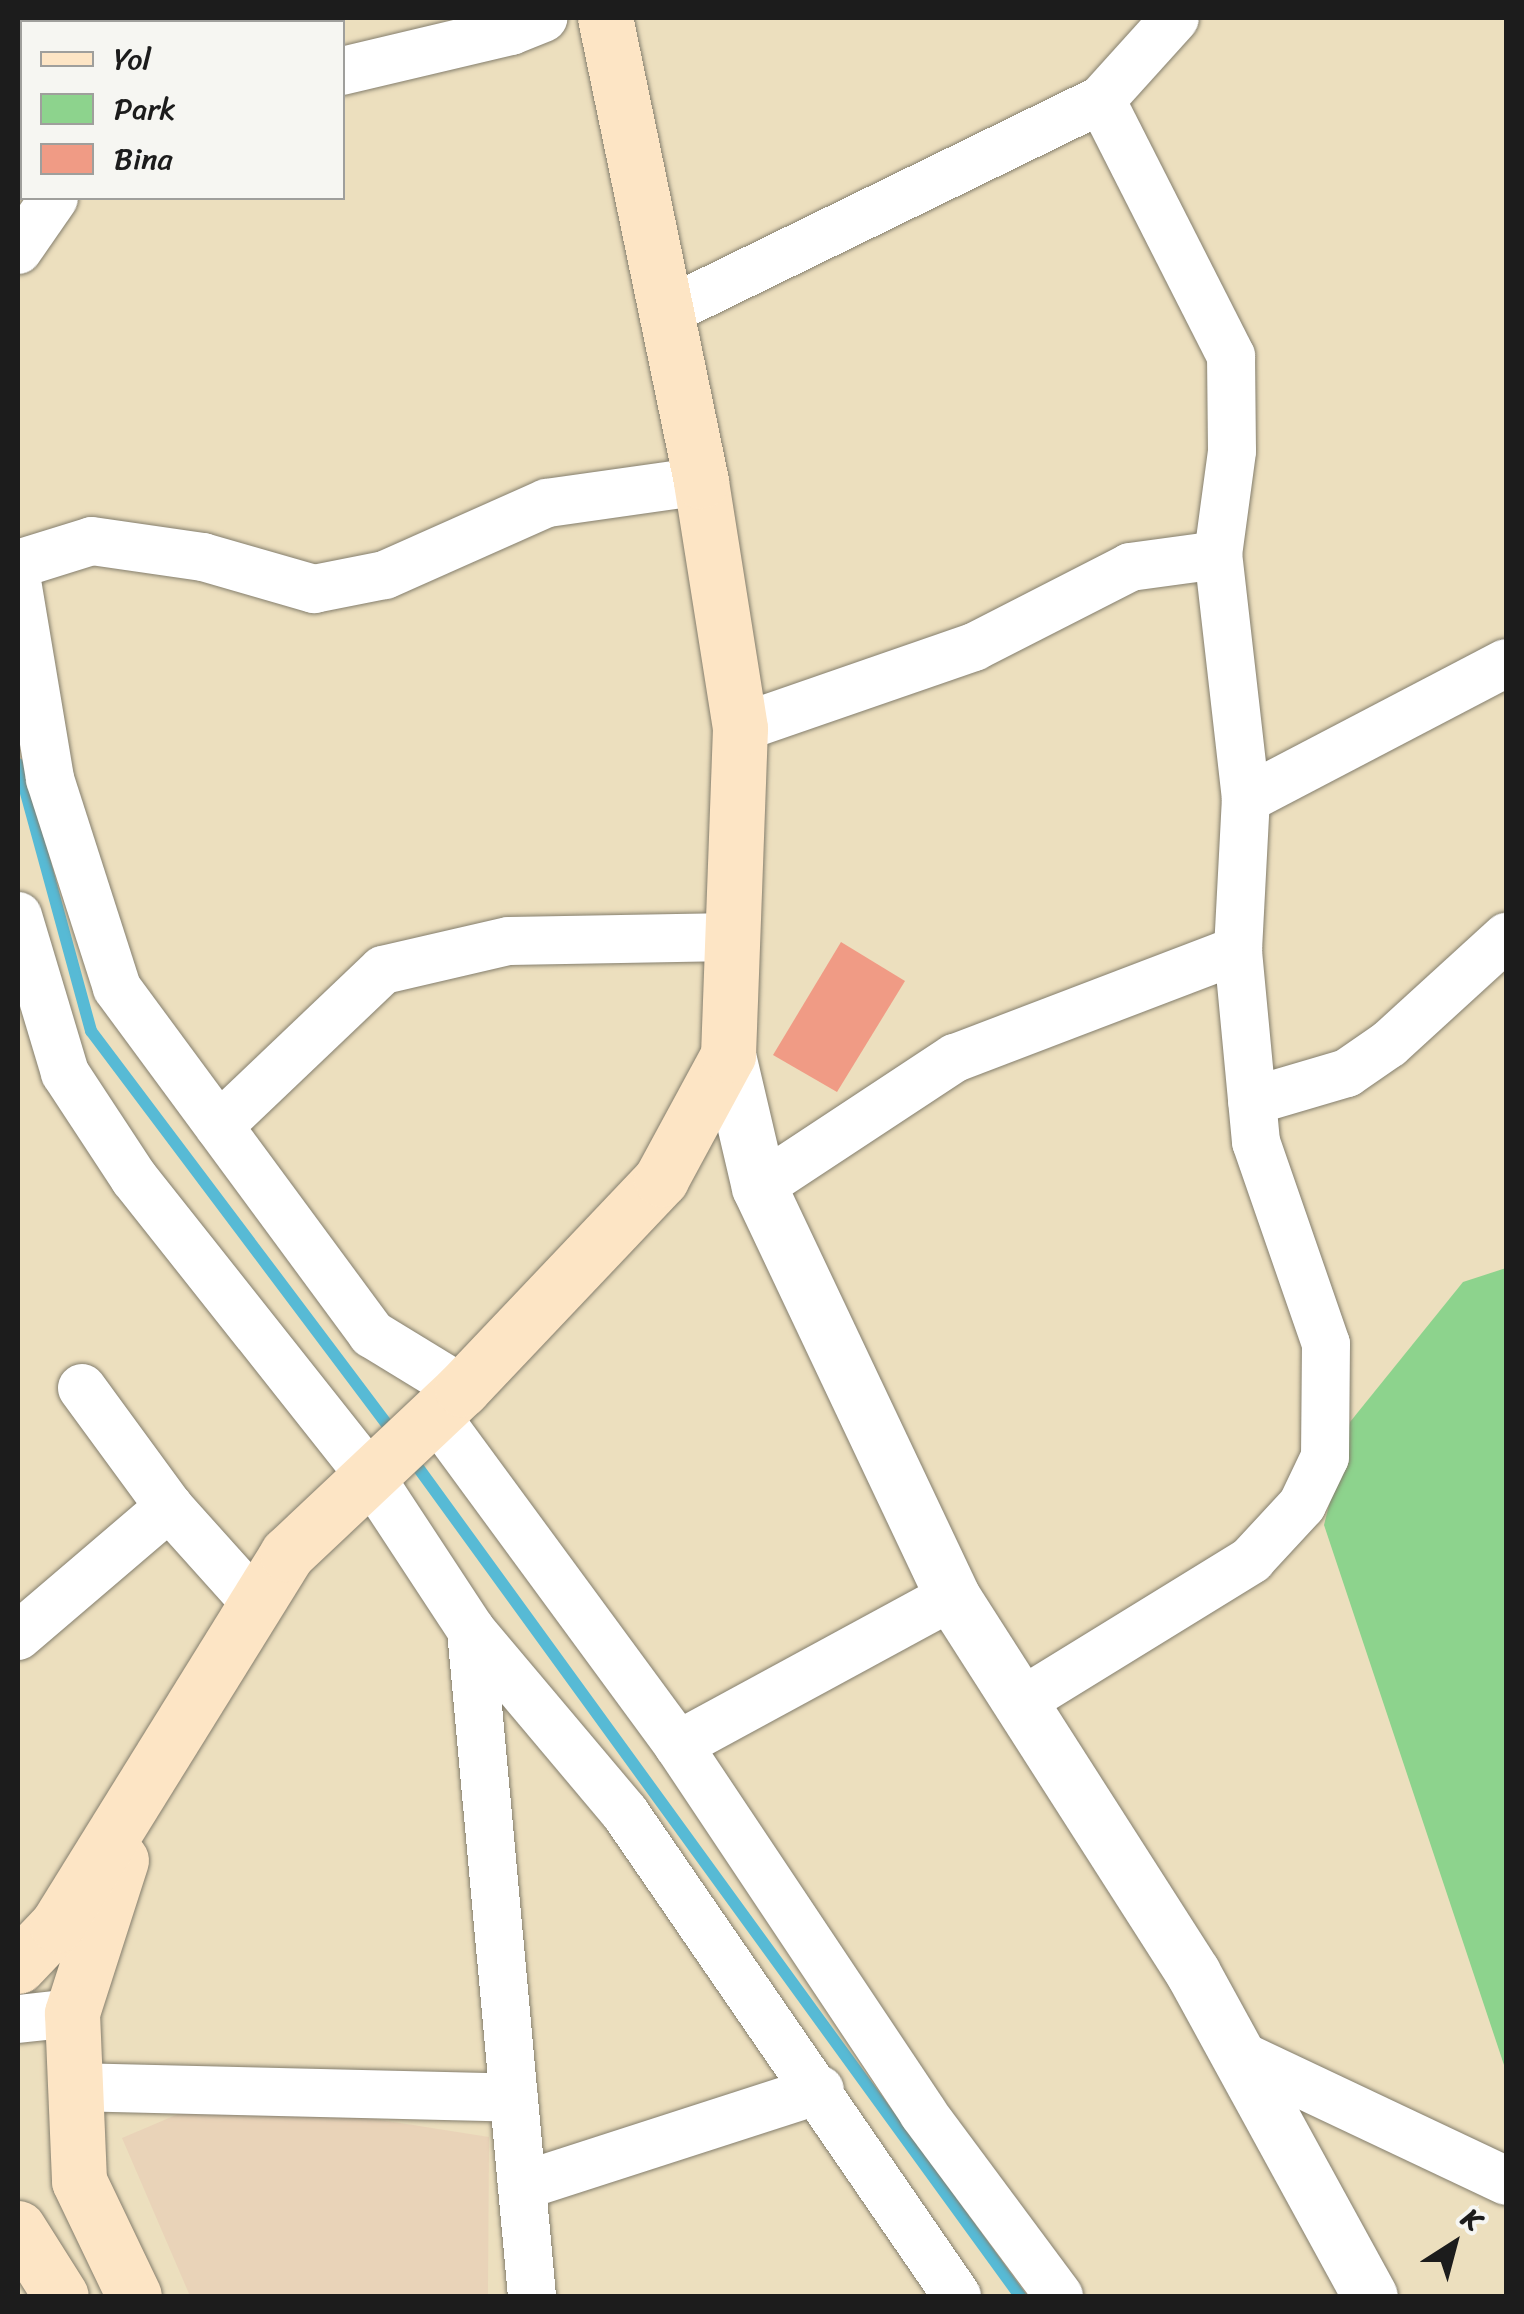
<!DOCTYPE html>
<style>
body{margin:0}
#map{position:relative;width:1524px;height:2314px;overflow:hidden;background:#ecdfbe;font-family:Sriracha,sans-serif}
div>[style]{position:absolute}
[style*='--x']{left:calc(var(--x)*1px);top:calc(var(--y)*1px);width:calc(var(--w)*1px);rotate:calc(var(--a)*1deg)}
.built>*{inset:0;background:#e9d3b8}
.green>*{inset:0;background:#8dd38d}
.stream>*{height:12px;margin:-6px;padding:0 6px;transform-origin:6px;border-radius:6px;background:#57bad5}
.building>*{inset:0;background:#f09b85}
.roads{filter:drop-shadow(0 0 2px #847e6d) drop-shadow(0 0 2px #847e6d)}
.minor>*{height:48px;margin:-24px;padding:0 24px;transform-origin:24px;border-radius:24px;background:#fff}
.tertiary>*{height:55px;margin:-27.5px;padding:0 27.5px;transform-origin:27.5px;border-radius:27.5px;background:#fff}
.secondary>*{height:55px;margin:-27.5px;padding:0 27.5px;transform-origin:27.5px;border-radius:27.5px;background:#fde5c5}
span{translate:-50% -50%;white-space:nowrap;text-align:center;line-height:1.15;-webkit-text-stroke:10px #f6f6f2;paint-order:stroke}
.frame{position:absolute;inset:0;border:20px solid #1c1c1c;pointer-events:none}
.legend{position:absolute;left:20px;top:20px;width:325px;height:180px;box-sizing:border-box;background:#f6f6f2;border:2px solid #9f9f9c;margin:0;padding:12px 18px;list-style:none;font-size:30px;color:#1c1c1c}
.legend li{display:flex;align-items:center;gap:20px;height:50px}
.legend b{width:50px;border:2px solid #9f9f9c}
.north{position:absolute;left:1404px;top:2194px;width:100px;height:100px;-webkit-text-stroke:8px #f6f6f2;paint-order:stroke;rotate:36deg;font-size:28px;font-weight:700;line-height:40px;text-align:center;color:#1c1c1c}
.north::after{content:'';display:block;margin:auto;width:35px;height:45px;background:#1c1c1c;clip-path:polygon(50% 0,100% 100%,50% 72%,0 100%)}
</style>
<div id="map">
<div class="built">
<div style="clip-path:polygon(223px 2095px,489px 2137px,488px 2296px,190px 2296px,122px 2138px)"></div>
</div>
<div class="green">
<div style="clip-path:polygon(1506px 1268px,1506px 2071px,1324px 1525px,1350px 1422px,1463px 1282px)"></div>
</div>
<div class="stream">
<div style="--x:18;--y:764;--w:277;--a:74.7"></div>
<div style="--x:91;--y:1031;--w:506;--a:53.04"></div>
<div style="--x:409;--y:1455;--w:1040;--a:54"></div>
</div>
<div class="building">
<div style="clip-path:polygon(841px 942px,905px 981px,837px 1092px,773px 1055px)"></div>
</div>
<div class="roads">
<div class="minor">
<div style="--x:342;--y:71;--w:174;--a:-13.3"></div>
<div style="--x:511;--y:31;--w:35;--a:-22"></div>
<div style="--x:18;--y:250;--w:63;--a:-55.3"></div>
<div style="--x:666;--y:312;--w:484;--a:-26"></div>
<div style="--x:1101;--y:100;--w:110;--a:-47.9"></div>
<div style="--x:18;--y:564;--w:77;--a:-17.3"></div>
<div style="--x:92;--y:541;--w:112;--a:8.2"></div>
<div style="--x:203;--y:557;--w:116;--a:16.1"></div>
<div style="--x:314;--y:589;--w:72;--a:-11.2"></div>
<div style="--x:385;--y:575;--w:177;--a:-24"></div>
<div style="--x:547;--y:503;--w:156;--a:-8.1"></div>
<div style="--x:18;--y:587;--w:195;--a:80.5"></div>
<div style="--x:50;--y:779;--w:219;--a:72.2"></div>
<div style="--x:117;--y:988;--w:430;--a:53.6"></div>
<div style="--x:372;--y:1334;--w:105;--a:31.4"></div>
<div style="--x:740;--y:728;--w:248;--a:-19.1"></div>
<div style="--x:974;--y:647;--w:175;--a:-27.1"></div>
<div style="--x:1130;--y:567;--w:89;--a:-7.8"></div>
<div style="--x:1246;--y:799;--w:293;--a:-27.6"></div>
<div style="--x:18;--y:916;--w:164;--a:73.3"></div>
<div style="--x:65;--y:1073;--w:126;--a:56.7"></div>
<div style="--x:134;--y:1178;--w:380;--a:51.6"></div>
<div style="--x:370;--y:1476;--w:184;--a:56.7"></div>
<div style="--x:471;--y:1630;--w:669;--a:84.77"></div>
<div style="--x:1252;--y:1101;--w:99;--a:-16.4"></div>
<div style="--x:1347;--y:1073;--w:51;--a:-34.6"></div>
<div style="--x:1389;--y:1044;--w:159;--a:-42.4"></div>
<div style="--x:219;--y:1126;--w:226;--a:-43.6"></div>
<div style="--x:383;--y:970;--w:129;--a:-13"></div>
<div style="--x:509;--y:941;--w:224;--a:-1"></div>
<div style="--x:759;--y:1187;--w:235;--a:-33.4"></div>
<div style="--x:955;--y:1058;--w:303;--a:-20.9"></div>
<div style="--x:82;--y:1388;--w:147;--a:53.8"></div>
<div style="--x:169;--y:1507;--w:129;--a:48.1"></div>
<div style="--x:435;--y:1414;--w:411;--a:53.7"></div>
<div style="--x:678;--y:1745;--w:442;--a:56.3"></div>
<div style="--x:923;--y:2113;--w:228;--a:53.4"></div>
<div style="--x:471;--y:1630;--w:239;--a:49.9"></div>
<div style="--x:625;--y:1813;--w:586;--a:55.5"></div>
<div style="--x:18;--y:1636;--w:199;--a:-40.5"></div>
<div style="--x:1019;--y:1703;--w:273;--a:-31.6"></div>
<div style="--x:1251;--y:1560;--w:75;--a:-47.2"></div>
<div style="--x:1302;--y:1505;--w:53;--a:-64.4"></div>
<div style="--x:1325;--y:1457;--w:113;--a:-89.5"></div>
<div style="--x:1326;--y:1344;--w:214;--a:-109.1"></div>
<div style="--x:1256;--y:1142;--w:193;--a:-95.4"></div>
<div style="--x:1238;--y:950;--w:151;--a:-87"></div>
<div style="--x:1246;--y:799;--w:246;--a:-96.5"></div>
<div style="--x:1218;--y:555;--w:105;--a:-82.3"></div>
<div style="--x:1232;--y:451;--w:95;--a:-90.6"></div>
<div style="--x:1231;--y:356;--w:287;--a:-116.9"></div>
<div style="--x:678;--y:1745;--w:312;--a:-28.5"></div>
<div style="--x:18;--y:2019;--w:54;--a:-6.3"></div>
<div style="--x:1242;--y:2056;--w:292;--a:25.3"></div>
<div style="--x:75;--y:2087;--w:439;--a:1.4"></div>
<div style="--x:522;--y:2186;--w:313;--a:-17.9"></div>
</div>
<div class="tertiary">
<div style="--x:728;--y:1055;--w:136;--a:76.8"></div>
<div style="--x:759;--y:1187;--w:452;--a:64.7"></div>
<div style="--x:952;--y:1596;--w:447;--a:57.4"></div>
<div style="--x:1193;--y:1973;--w:368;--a:61.3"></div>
</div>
<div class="secondary">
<div style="--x:121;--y:1860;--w:161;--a:107.8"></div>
<div style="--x:72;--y:2013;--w:168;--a:87.6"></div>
<div style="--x:79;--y:2181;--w:127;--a:64.4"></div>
<div style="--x:18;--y:1966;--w:57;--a:-46.4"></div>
<div style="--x:57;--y:1925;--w:437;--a:-58.2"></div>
<div style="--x:287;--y:1554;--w:241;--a:-43.3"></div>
<div style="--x:462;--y:1389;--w:289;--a:-46.5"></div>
<div style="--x:661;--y:1179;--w:141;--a:-61.6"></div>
<div style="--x:728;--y:1055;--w:327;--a:-87.9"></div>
<div style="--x:740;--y:728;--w:250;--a:-99"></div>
<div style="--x:701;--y:481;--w:473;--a:-101.7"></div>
<div style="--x:18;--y:2228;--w:80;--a:57.7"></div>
</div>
</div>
<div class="frame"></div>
<ul class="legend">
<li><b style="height:12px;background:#fde5c5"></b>Yol</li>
<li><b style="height:28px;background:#8dd38d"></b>Park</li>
<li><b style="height:28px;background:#f09b85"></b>Bina</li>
</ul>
<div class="north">K</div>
</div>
